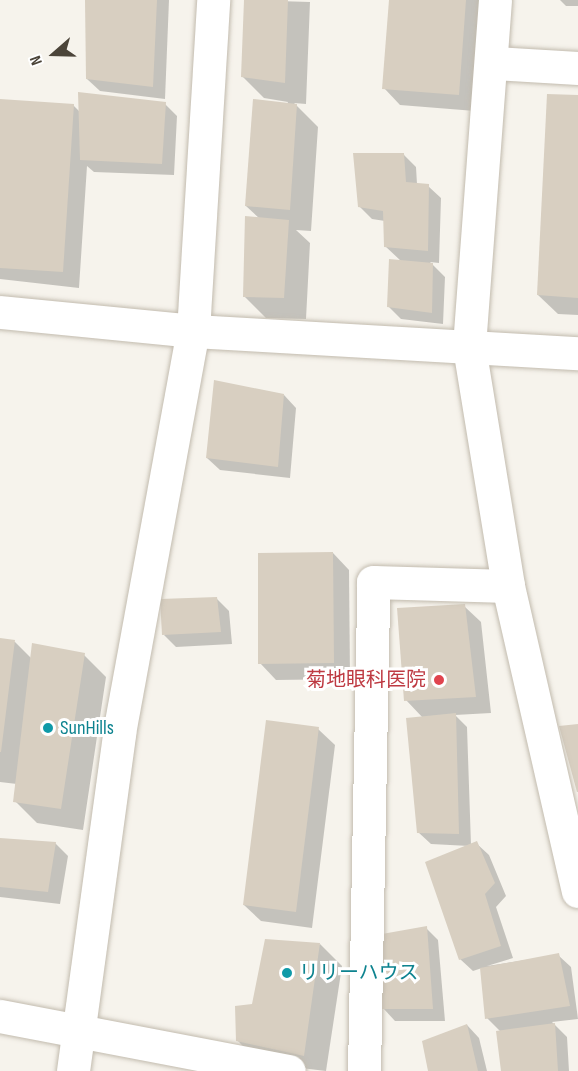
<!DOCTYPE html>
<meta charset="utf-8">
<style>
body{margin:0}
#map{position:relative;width:578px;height:1071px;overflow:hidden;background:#f6f3ec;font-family:"Sofia Sans Condensed","Noto Sans JP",sans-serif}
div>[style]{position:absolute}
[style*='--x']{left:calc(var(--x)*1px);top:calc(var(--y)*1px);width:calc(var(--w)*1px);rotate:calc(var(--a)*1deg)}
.shadow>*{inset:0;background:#0003}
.building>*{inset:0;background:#d8cfc1}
.roads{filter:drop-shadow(0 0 2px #c2bbae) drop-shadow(0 0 2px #c2bbae)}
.minor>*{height:33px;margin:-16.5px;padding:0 16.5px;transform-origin:16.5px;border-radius:16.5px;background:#fff}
.dots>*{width:16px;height:16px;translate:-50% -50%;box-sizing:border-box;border:3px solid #fff;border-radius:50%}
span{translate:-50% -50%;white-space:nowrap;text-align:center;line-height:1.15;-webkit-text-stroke:6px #fff;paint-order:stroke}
.health-label{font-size:20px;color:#be3a42}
.right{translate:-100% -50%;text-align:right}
.culture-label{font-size:20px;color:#0d838f}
.left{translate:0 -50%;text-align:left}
.north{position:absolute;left:24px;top:24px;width:60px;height:60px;-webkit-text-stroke:4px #fff;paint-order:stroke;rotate:250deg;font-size:16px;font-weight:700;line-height:24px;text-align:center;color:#4b4439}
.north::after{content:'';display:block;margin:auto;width:21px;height:27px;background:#4b4439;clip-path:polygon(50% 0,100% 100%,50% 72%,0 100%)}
</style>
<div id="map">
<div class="shadow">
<div style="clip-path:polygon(87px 0,169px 0,165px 99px,100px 91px,87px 79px)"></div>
<div style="clip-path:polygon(245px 0,310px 2px,306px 104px,294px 103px,318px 127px,311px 231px,296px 230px,310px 243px,306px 319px,266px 318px,244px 296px,260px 219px,246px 206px,288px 102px,264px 98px,242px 76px)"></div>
<div style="clip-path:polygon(390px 0,483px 0,475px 111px,400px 105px,384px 88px)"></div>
<div style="clip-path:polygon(560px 0,578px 0,578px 6px,566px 6px)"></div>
<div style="clip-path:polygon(578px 97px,578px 315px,558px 314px,538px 295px)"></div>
<div style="clip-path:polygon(0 101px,73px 105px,80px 112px,165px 104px,177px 116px,174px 175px,94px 172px,87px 166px,79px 288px,0 279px)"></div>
<div style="clip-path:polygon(404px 155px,416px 167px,417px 184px,428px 186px,441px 198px,439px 263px,430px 262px,445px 277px,443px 324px,401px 319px,389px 307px,401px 261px,385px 246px,385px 221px,372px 219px,360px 207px)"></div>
<div style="clip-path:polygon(284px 395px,296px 408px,290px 478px,220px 470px,207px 458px)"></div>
<div style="clip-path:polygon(333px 553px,349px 570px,350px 679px,276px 680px,260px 663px)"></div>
<div style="clip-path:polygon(217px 599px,229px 611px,232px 644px,176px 647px,164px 635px)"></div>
<div style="clip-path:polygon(464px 606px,481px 622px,491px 713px,455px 715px,467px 727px,471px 845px,476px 843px,489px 855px,506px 896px,496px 907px,513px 958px,487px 966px,558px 955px,571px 967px,578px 1019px,552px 1022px,567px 1037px,569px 1071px,502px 1071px,501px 1032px,487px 1018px,482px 968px,473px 971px,460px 959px,469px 846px,431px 844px,418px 832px,423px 718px,406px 700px)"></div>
<div style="clip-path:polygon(0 640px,15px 642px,32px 659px,84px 655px,106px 677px,83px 830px,37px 823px,15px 801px,17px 784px,0 782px)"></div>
<div style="clip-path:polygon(318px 729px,335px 745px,312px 928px,261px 921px,244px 905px)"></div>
<div style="clip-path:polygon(0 839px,55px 843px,68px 856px,60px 904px,0 897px)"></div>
<div style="clip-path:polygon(426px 928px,438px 940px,445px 1021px,395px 1021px,383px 1008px)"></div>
<div style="clip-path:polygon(320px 944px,342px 966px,326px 1071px,259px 1063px,238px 1041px,253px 1005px)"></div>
<div style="clip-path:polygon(467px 1025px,479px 1038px,487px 1071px,429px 1071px)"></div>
</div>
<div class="building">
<div style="clip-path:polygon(85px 0,157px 0,153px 87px,86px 79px)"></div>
<div style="clip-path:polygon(244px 0,288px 0,285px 83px,241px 77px)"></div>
<div style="clip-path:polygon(389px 0,466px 0,459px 95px,382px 89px)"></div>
<div style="clip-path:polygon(78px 92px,166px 102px,162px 164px,80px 160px)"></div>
<div style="clip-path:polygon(547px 94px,578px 95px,578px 298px,537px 295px)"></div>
<div style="clip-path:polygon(0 99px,74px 104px,63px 272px,0 268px)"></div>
<div style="clip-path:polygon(253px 99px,297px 104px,290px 210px,245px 206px)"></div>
<div style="clip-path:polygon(353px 153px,404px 153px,406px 182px,429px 184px,428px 251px,384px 247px,383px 211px,358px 207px)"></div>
<div style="clip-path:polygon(245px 216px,289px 220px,284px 298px,243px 297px)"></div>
<div style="clip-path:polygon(389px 259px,433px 263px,432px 313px,387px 307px)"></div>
<div style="clip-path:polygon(214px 380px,284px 394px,278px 467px,206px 458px)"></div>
<div style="clip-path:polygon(333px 552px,334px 663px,258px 664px,258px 553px)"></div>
<div style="clip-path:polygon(217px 597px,221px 632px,162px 635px,160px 599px)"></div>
<div style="clip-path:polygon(465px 604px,476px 697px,404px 701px,397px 608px)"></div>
<div style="clip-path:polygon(0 638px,15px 640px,1px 752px,0 752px)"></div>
<div style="clip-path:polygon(32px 643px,85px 653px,61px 809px,13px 802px)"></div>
<div style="clip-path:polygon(456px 713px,459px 834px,417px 833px,406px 718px)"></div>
<div style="clip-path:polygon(266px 720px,319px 727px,296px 912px,243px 905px)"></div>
<div style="clip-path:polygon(578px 724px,578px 792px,577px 792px,559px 726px)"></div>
<div style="clip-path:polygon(0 838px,56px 842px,48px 892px,0 887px)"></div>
<div style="clip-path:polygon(477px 841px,495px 883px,485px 894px,501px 946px,459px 960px,425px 862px)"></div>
<div style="clip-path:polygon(427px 926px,433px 1009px,381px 1009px,382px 934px)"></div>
<div style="clip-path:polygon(265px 939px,320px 943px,304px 1056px,236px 1041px,235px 1006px,252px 1004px)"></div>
<div style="clip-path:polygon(559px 953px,570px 1006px,485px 1019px,480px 968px)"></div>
<div style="clip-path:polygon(555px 1023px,558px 1071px,501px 1071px,496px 1031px)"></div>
<div style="clip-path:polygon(467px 1024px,478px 1071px,428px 1071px,422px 1041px)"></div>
</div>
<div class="roads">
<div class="minor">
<div style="--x:495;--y:0;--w:348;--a:94.3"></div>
<div style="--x:469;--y:347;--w:242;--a:80.7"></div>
<div style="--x:508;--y:586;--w:313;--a:77.1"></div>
<div style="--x:494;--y:63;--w:84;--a:3.4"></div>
<div style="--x:0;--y:312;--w:194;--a:5.6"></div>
<div style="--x:193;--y:331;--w:386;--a:3.3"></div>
<div style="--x:0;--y:1016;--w:294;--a:10.8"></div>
<div style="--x:73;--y:1071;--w:341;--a:-82.2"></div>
<div style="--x:119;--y:733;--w:409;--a:-79.6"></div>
<div style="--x:193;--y:331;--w:332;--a:-86.5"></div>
<div style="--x:364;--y:1071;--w:489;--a:-88.9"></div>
<div style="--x:373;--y:582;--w:135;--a:1.7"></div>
</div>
</div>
<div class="dots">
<div style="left:439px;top:680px;background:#e0444e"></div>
<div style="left:48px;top:728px;background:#0f9aa8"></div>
<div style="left:287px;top:973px;background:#0f9aa8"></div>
</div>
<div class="health-label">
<span class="right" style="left:426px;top:680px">菊地眼科医院</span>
</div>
<div class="culture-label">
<span class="left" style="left:60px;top:728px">SunHills</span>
<span class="left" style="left:299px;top:973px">リリーハウス</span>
</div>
<div class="north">N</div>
</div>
